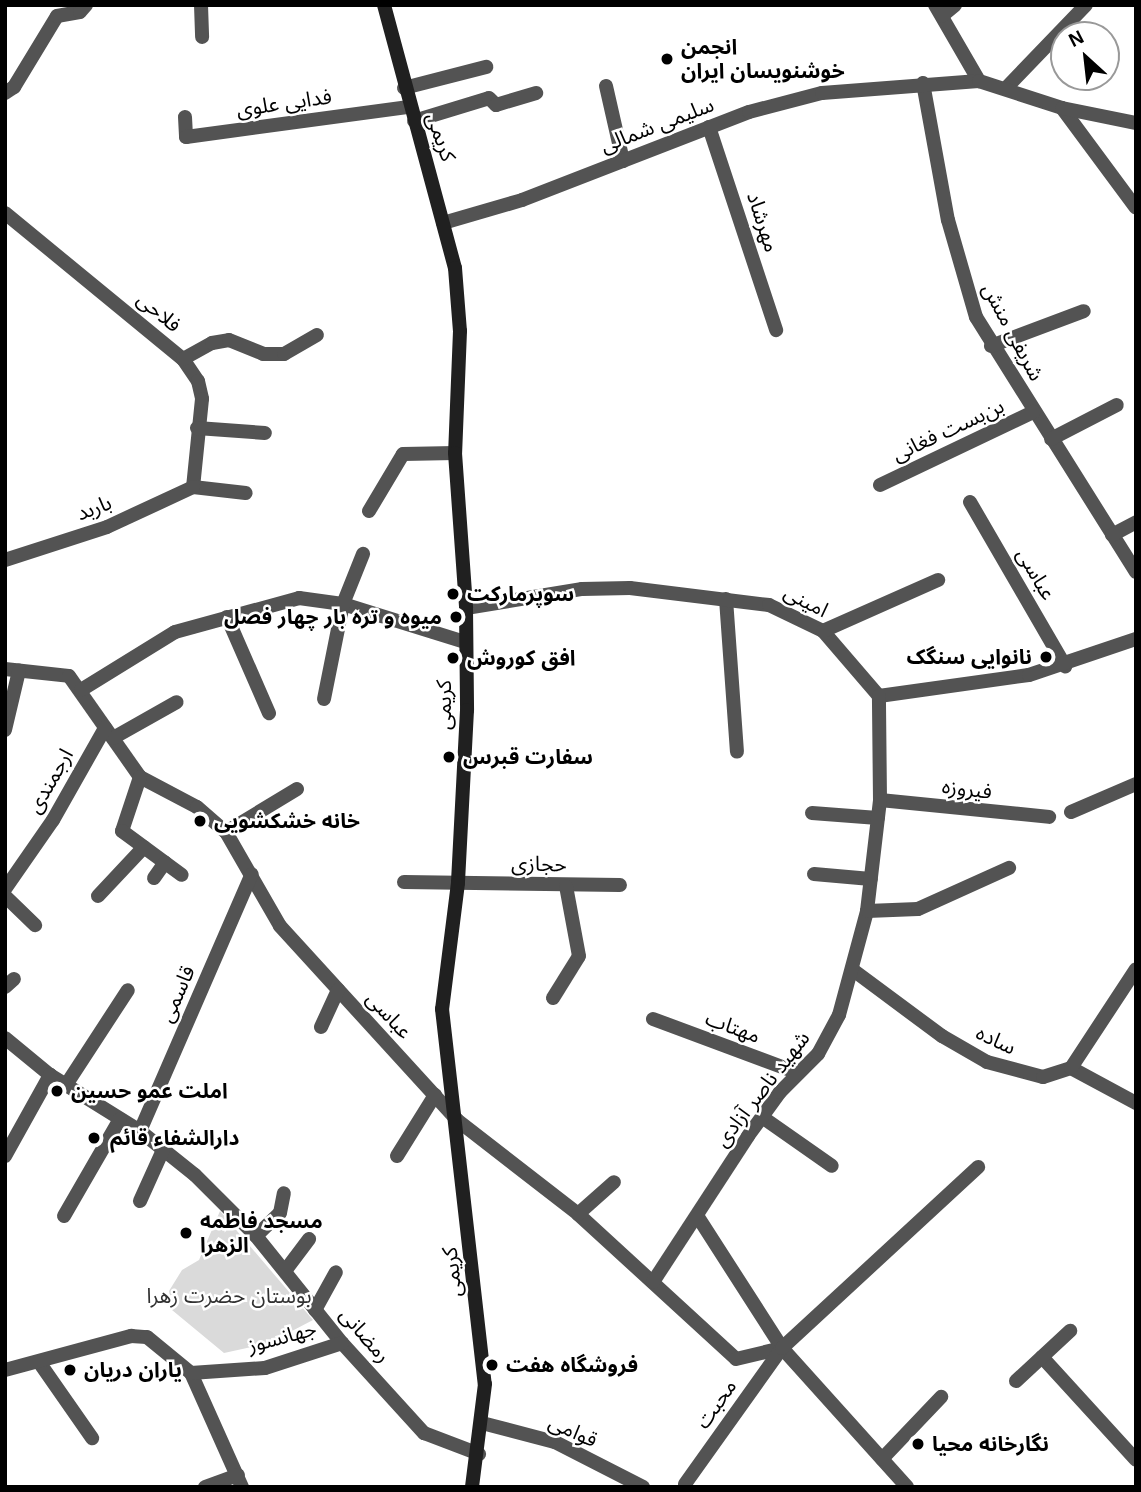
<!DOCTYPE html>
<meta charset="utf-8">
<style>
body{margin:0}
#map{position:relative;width:1141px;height:1492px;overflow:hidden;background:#fff;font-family:Helvetica,"Noto Sans Arabic",sans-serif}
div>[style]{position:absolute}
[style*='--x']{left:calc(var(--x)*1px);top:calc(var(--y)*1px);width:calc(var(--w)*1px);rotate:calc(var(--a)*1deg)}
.green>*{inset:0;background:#dadada}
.minor>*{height:14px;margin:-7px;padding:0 7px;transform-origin:7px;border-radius:7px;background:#535353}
.secondary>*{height:14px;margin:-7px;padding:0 7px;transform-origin:7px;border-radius:7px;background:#202020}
.dots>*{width:19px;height:19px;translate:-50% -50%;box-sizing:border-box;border:4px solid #fff;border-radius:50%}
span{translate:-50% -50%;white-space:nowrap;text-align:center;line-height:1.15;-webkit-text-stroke:5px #fff;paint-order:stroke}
.poi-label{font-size:21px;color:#000;font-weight:700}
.left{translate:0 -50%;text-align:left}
.right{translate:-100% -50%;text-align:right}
.street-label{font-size:21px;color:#000}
.park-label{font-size:21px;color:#313131}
.frame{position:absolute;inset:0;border:7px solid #000;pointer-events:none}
.north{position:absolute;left:1050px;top:21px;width:70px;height:70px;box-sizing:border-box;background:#fff;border:2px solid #999;border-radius:50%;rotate:333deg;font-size:19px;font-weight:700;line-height:28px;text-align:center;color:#000}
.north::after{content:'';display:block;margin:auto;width:24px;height:32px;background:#000;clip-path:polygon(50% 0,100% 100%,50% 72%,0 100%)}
</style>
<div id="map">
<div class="green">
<div style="clip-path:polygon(220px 1211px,313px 1320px,269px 1343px,224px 1353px,172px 1310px,169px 1291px,182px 1270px,199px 1260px)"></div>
</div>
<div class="minor">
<div style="--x:201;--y:5;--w:32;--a:88"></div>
<div style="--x:935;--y:5;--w:88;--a:59.9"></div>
<div style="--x:942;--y:16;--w:17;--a:-40"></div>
<div style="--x:923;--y:83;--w:139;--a:79.7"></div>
<div style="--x:948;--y:220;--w:101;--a:73.9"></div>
<div style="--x:976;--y:317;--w:301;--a:57.9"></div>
<div style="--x:606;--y:86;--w:77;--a:77.2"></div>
<div style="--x:404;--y:88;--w:85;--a:-14.4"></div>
<div style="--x:1006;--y:88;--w:115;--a:-46.1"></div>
<div style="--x:5;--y:93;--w:11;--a:-34"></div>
<div style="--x:14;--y:87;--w:83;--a:-58.8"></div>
<div style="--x:57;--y:16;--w:23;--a:-10"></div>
<div style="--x:80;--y:12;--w:9;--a:-49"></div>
<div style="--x:1062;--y:108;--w:124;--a:53.5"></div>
<div style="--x:185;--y:117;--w:20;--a:87"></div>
<div style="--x:186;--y:137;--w:225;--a:-7.7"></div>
<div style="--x:414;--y:121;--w:78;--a:-17"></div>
<div style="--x:489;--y:98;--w:10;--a:45"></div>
<div style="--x:496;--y:105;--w:42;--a:-16.7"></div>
<div style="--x:709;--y:127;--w:214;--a:71.7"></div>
<div style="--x:5;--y:213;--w:230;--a:39.4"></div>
<div style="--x:183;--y:359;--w:27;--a:56"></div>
<div style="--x:198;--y:381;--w:18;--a:77"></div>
<div style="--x:202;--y:399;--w:88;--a:95.8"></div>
<div style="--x:443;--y:223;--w:82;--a:-16.2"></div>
<div style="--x:522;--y:200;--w:243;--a:-21.2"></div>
<div style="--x:749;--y:112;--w:75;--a:-14.6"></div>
<div style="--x:822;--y:93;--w:157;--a:-4.4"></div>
<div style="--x:979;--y:81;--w:87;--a:18"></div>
<div style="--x:1062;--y:108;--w:76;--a:11.5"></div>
<div style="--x:991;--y:346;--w:99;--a:-20.6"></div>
<div style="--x:183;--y:359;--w:33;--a:-29"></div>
<div style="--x:212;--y:343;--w:17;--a:-10"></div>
<div style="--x:229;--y:340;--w:37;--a:22"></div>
<div style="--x:263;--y:354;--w:21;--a:0"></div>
<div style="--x:284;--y:354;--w:38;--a:-30"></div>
<div style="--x:197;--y:428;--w:68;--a:4.2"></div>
<div style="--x:1051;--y:439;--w:74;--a:-27.3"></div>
<div style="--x:880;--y:485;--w:170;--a:-25.5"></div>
<div style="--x:193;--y:487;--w:53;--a:6.5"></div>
<div style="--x:970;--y:502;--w:190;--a:59.9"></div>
<div style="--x:369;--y:511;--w:66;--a:-59.2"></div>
<div style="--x:403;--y:454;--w:52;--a:-1.1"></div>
<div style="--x:1112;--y:535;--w:27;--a:-28"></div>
<div style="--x:5;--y:560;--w:107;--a:-17.9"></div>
<div style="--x:107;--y:527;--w:95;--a:-24.9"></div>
<div style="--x:726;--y:599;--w:153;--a:85.9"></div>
<div style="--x:466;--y:608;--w:118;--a:-9.3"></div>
<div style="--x:582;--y:589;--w:48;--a:-1.2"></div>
<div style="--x:630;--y:588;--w:140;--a:7"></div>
<div style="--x:769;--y:605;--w:60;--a:25.7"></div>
<div style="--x:823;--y:631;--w:86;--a:49.3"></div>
<div style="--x:879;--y:696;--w:151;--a:-8"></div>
<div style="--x:1029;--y:675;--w:113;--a:-18.6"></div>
<div style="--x:227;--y:617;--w:105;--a:66.4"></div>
<div style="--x:823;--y:631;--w:126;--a:-23.9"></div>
<div style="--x:5;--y:669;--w:64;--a:6.2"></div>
<div style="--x:69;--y:676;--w:123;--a:54.9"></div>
<div style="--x:140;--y:777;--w:64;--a:27.8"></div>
<div style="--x:197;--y:807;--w:38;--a:41"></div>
<div style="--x:226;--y:832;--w:108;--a:60.1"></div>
<div style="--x:280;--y:926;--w:263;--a:47.6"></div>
<div style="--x:457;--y:1120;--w:153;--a:37.8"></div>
<div style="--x:578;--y:1214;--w:214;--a:42.5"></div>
<div style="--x:736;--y:1359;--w:47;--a:-13.4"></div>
<div style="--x:81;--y:690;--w:110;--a:-31.7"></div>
<div style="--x:175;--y:632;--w:129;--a:-15.3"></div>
<div style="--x:299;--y:598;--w:44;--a:7.8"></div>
<div style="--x:343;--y:604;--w:128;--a:17.3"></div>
<div style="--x:324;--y:699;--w:97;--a:-78.7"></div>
<div style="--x:343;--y:604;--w:54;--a:-68.2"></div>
<div style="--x:5;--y:730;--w:61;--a:-76.7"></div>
<div style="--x:113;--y:738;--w:73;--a:-29.4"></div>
<div style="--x:140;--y:777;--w:57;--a:108.4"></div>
<div style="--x:122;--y:831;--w:74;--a:36.3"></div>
<div style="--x:880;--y:800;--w:170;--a:5.7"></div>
<div style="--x:1071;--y:812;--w:71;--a:-23.3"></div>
<div style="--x:812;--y:813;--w:66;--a:4.3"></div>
<div style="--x:226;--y:832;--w:83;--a:-31.2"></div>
<div style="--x:814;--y:874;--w:57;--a:5"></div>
<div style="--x:154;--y:878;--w:19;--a:-55"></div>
<div style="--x:404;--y:882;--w:216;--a:0.8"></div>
<div style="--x:5;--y:889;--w:84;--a:-55.2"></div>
<div style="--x:53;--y:820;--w:106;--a:-60.5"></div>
<div style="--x:5;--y:896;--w:42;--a:44"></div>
<div style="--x:98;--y:896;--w:67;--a:-46.8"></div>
<div style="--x:867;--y:911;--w:51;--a:-2.2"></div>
<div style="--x:918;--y:909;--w:100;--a:-24.3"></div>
<div style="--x:853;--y:970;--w:111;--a:36.6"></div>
<div style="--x:942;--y:1036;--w:52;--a:30"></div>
<div style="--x:987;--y:1062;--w:58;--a:15"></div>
<div style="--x:1043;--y:1077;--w:29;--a:-18"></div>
<div style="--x:1071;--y:1068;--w:74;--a:28.3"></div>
<div style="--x:5;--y:987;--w:12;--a:-42"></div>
<div style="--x:553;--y:998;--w:49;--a:-58.2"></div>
<div style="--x:579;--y:956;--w:71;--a:-100.5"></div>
<div style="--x:653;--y:1019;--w:155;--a:20.4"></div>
<div style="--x:321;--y:1027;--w:41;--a:-65.3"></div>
<div style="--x:5;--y:1038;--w:58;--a:39.4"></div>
<div style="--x:50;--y:1075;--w:106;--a:31.9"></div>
<div style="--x:140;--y:1131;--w:70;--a:38.7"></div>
<div style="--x:195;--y:1175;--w:86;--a:45"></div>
<div style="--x:256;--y:1236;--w:137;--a:51.2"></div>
<div style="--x:342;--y:1343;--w:122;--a:47.7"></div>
<div style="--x:424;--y:1433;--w:59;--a:20.9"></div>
<div style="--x:1071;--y:1068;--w:118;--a:-56.7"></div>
<div style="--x:66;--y:1085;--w:113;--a:-56.9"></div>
<div style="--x:762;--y:1117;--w:85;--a:35"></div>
<div style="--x:140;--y:1131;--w:280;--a:-66.5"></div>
<div style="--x:5;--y:1156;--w:93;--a:-60.9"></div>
<div style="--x:397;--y:1156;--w:72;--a:-58.1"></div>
<div style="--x:140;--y:1201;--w:56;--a:-65.7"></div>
<div style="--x:578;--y:1214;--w:48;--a:-41.6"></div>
<div style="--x:64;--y:1216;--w:112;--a:-60"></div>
<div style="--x:698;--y:1217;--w:156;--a:57.3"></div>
<div style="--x:782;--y:1348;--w:187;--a:48"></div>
<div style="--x:256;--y:1236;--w:33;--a:-44"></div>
<div style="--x:280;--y:1213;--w:20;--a:-79"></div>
<div style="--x:285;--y:1271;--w:40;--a:-53"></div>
<div style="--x:653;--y:1282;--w:174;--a:-56.9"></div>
<div style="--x:748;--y:1136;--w:54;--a:-54"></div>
<div style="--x:780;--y:1092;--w:54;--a:-45"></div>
<div style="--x:818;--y:1054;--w:44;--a:-61.7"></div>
<div style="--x:839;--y:1015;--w:108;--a:-74.9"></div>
<div style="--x:867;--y:911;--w:112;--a:-83.3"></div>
<div style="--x:880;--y:800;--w:104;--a:-90.6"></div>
<div style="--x:315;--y:1310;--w:43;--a:-61.1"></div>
<div style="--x:1042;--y:1357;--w:139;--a:47.6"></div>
<div style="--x:39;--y:1362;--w:93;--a:55.1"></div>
<div style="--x:5;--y:1370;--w:131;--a:-15.1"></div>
<div style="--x:131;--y:1336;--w:16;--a:4"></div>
<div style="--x:147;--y:1337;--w:57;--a:39.3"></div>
<div style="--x:191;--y:1373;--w:125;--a:65.9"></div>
<div style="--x:191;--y:1373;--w:74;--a:-3.9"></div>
<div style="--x:265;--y:1368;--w:81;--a:-18"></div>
<div style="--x:1016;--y:1381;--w:74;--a:-42.8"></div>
<div style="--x:482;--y:1423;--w:75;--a:14.6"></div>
<div style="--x:555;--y:1442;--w:99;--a:27.1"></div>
<div style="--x:882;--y:1459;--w:86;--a:-46.4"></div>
<div style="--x:685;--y:1484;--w:167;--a:-54.5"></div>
<div style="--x:782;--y:1348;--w:267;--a:-42.7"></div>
<div style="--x:205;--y:1487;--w:35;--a:-20"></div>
</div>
<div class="secondary">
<div style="--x:384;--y:5;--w:272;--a:74.9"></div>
<div style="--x:455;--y:268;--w:63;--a:85.5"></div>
<div style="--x:460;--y:331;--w:122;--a:92.3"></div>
<div style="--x:455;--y:453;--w:155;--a:85.9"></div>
<div style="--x:466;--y:608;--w:102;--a:89.4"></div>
<div style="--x:467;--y:710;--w:173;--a:93"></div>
<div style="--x:458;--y:883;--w:127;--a:97.2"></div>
<div style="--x:442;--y:1009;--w:377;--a:83.5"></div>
<div style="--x:485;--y:1384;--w:104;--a:97.2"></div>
</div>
<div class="dots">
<div style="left:667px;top:59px;background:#000"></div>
<div style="left:453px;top:594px;background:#000"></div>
<div style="left:456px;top:617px;background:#000"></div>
<div style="left:1046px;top:657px;background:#000"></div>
<div style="left:453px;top:658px;background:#000"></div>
<div style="left:449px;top:757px;background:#000"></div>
<div style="left:200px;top:821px;background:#000"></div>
<div style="left:57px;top:1091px;background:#000"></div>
<div style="left:94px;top:1138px;background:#000"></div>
<div style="left:186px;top:1233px;background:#000"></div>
<div style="left:492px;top:1365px;background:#000"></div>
<div style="left:70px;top:1370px;background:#000"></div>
<div style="left:918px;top:1444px;background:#000"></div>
</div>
<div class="poi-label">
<span class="left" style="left:681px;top:59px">انجمن<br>خوشنویسان ایران</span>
<span class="left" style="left:467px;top:594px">سوپرمارکت</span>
<span class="right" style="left:442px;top:617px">میوه و تره بار چهار فصل</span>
<span class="right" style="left:1032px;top:657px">نانوایی سنگک</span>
<span class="left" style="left:467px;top:658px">افق کوروش</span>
<span class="left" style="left:463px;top:757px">سفارت قبرس</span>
<span class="left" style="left:214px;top:821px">خانه خشکشویی</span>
<span class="left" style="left:71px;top:1091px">املت عمو حسین</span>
<span class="left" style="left:110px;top:1138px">دارالشفاء قائم</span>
<span class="left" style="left:200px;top:1233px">مسجد فاطمه<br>الزهرا</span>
<span class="left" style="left:506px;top:1365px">فروشگاه هفت</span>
<span class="left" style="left:84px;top:1370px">یاران دریان</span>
<span class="left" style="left:932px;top:1444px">نگارخانه محیا</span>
</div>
<div class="street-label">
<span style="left:284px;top:103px;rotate:-8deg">فدایی علوی</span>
<span style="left:657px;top:125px;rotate:-21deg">سلیمی شمالی</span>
<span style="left:441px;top:137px;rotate:71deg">کریمی</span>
<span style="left:763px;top:222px;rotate:72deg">مهرشاد</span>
<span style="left:159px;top:312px;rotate:40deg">فلاحی</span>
<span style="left:1013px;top:332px;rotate:62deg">شریفی منش</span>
<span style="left:948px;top:430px;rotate:-25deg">بن‌بست فغانی</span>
<span style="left:94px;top:508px;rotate:-21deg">باربد</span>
<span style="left:1036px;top:574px;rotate:60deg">عباسی</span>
<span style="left:806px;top:601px;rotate:27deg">امینی</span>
<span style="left:444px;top:705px;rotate:-90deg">کریمی</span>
<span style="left:50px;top:781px;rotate:-60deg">ارجمندی</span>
<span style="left:967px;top:789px;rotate:7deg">فیروزه</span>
<span style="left:539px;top:864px;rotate:1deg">حجازی</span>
<span style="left:177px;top:994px;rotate:-66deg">قاسمی</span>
<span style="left:389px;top:1015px;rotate:47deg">عباسی</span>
<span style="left:733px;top:1027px;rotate:20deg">مهتاب</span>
<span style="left:996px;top:1040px;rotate:25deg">ساده</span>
<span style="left:762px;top:1089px;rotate:-52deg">شهید ناصر آزادی</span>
<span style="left:452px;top:1272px;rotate:-96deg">کریمی</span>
<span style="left:365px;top:1335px;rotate:49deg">رمضانی</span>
<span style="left:282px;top:1337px;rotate:-15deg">جهانسوز</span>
<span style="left:716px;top:1404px;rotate:-55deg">محبت</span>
<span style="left:573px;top:1431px;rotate:24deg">قوامی</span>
</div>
<div class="park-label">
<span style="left:229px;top:1296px">بوستان حضرت زهرا</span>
</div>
<div class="frame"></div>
<div class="north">N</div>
</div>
